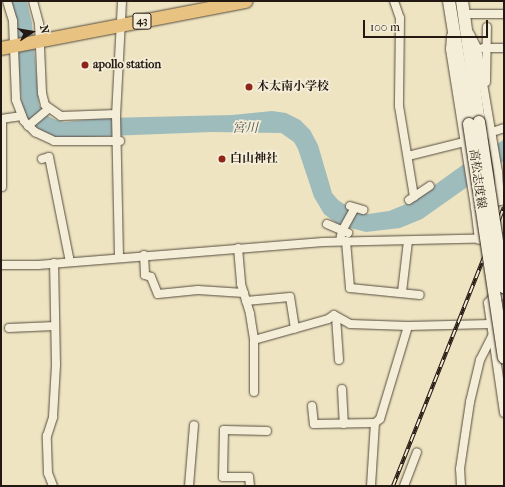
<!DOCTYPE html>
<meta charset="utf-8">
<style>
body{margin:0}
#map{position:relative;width:505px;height:487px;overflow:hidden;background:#eee4c1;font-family:"IM FELL French Canon","Noto Serif JP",serif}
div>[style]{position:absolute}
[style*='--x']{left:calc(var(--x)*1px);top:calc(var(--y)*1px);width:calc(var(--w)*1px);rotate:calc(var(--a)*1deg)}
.water>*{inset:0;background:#9fbcbd}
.roads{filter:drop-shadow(0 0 1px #564b3e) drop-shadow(0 0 1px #564b3e)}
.minor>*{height:8px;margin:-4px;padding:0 4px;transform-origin:4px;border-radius:4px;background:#f4edd7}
.secondary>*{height:12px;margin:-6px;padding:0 6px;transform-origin:6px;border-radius:6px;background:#f4edd7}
.primary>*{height:13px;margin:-6.5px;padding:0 6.5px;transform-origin:6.5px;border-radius:6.5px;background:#e7c280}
.rail>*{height:4px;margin-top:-2px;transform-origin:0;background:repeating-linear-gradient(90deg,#f4edd7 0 8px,#241812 0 16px);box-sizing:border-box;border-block:1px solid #241812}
.bridges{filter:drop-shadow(0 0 1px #241812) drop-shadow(0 0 1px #241812)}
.secondary-bridge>*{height:12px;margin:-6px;padding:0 6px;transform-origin:6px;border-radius:6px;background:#f4edd7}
.dots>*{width:11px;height:11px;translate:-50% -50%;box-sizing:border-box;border:2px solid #f4edd7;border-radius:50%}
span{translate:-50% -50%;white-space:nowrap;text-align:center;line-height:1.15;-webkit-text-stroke:3.5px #f4edd7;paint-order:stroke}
.shield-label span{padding:1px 3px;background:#f4edd7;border:1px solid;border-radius:3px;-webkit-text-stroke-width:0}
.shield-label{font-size:11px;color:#241812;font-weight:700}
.poi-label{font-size:12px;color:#241812;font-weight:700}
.left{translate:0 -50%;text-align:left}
.street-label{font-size:12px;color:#241812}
.water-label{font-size:13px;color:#4f514e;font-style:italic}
.frame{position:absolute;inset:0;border:2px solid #241812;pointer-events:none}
.north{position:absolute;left:12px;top:12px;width:40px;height:40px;-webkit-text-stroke:3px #f4edd7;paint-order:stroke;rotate:78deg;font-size:11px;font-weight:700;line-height:16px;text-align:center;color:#241812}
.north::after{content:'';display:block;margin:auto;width:14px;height:18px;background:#241812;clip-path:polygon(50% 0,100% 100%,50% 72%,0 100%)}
.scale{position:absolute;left:363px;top:20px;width:125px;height:18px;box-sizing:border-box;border:2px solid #241812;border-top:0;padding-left:5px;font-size:12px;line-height:14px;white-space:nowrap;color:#241812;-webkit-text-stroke:3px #f4edd7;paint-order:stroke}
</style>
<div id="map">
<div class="water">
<div style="clip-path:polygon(11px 1px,27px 2px,32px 23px,39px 105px,48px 116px,56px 120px,65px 122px,105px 118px,232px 115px,272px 111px,286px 113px,300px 120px,310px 130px,318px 145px,332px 193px,338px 200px,353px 210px,368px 214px,389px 211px,411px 202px,475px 156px,502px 141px,504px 137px,504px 161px,422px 219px,400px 228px,366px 232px,339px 225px,324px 214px,314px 197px,298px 149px,294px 142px,281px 133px,212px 132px,57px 138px,39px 131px,27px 120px,22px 109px,15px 16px)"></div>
</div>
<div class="roads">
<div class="minor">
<div style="--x:7;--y:1;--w:21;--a:73"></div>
<div style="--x:13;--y:21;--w:79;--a:87.8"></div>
<div style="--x:16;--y:100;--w:22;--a:69"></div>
<div style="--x:24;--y:121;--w:16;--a:45"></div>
<div style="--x:35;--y:132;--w:21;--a:25"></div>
<div style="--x:54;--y:141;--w:66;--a:0"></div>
<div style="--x:33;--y:1;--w:24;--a:75"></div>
<div style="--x:39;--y:24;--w:69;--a:87.5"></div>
<div style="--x:42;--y:93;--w:12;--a:76"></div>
<div style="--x:45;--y:105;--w:19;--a:35"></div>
<div style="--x:61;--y:116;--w:55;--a:-2.1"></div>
<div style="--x:394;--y:1;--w:18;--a:71"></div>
<div style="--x:400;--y:18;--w:88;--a:90.7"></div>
<div style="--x:399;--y:106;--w:92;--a:80.6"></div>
<div style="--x:465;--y:18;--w:4;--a:-117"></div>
<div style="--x:463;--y:14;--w:41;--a:0"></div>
<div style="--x:470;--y:34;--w:16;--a:63"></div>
<div style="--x:477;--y:48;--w:126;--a:80.4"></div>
<div style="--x:498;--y:172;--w:29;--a:86"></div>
<div style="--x:500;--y:201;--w:26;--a:167"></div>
<div style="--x:475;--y:207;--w:33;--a:83"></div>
<div style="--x:451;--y:36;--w:13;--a:94"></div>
<div style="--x:450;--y:49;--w:160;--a:81"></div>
<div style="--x:483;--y:48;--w:21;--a:0"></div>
<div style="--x:486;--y:82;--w:55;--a:-89"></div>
<div style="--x:1;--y:119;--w:21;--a:-8"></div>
<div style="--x:28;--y:126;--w:26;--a:-40"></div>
<div style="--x:486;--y:134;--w:19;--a:-18"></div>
<div style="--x:408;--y:156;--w:62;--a:-14"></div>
<div style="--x:42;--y:159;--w:7;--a:-16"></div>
<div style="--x:49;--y:157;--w:107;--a:78.7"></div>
<div style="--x:2;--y:187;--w:68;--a:-90"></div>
<div style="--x:409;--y:200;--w:25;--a:-34"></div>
<div style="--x:350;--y:206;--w:14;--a:17"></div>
<div style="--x:327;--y:224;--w:23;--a:23"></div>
<div style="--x:340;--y:241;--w:10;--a:-79"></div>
<div style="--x:342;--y:231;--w:26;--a:-61"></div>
<div style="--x:346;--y:241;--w:47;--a:85.1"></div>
<div style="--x:350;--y:288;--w:70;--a:5.7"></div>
<div style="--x:238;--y:248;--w:36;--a:85"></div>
<div style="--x:241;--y:284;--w:31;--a:73"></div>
<div style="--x:250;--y:314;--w:26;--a:81"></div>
<div style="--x:254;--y:340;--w:77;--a:-15.8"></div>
<div style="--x:328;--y:319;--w:7;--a:-34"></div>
<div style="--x:334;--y:315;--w:18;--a:29"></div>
<div style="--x:350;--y:324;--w:58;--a:2"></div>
<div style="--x:144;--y:255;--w:20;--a:87"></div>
<div style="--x:145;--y:275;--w:6;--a:18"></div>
<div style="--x:151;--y:277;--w:18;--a:68"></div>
<div style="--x:158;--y:294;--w:40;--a:-5.7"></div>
<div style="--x:198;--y:290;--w:46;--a:3.7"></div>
<div style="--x:119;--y:257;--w:141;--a:-91.2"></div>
<div style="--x:116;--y:116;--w:115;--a:-87"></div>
<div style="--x:1;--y:265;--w:37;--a:0"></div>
<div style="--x:38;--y:265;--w:286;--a:-4.6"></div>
<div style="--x:323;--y:242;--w:181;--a:-1.3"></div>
<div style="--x:402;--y:292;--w:51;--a:-83.3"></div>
<div style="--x:504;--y:295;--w:12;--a:166"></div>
<div style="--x:492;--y:298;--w:6;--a:129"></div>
<div style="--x:488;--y:303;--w:111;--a:81.7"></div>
<div style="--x:246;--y:301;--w:44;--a:-5.2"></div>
<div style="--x:290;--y:297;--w:32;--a:81"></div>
<div style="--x:336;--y:317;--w:43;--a:86"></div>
<div style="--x:9;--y:328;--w:46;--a:-2.5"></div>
<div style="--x:254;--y:340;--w:52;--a:90"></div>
<div style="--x:342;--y:389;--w:35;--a:87"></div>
<div style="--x:312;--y:406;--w:18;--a:84"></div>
<div style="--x:314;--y:424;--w:61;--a:-0.9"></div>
<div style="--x:53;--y:486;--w:14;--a:-111"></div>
<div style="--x:48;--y:473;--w:37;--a:-92"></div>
<div style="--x:47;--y:436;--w:20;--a:-72"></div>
<div style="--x:53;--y:417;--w:52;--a:-86.7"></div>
<div style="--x:56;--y:365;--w:102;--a:-91.1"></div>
<div style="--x:189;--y:486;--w:61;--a:-85.3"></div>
<div style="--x:250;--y:486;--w:9;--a:-96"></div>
<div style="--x:249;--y:477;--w:26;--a:180"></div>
<div style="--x:223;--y:477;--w:47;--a:-88.8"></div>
<div style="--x:224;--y:430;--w:43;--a:1.3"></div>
<div style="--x:371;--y:486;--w:63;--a:-86.4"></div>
<div style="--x:375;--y:423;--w:6;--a:-39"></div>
<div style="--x:380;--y:419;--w:97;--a:-73.2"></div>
<div style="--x:408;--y:326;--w:83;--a:-1.4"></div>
<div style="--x:404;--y:486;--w:36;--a:-69"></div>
<div style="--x:461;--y:486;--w:17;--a:-93"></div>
<div style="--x:460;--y:469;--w:68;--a:-81.5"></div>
<div style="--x:470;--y:402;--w:43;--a:-76.6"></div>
<div style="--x:480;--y:360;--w:29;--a:-63"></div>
</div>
<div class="secondary">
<div style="--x:449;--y:1;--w:125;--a:80.8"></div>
<div style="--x:462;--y:1;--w:122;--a:82"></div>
</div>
<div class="primary">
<div style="--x:1;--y:48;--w:249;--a:-10.9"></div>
</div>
</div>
<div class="rail">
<div style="--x:393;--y:486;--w:300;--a:-68.3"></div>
</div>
<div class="bridges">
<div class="secondary-bridge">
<div style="--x:479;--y:122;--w:167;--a:81.4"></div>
<div style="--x:469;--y:124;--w:236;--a:81.5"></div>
</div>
</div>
<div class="dots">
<div style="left:85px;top:65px;background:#8f2418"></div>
<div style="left:249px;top:87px;background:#8f2418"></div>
<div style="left:222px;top:159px;background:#8f2418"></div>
</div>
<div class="shield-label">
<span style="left:142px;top:21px">43</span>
</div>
<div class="poi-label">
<span class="left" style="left:93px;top:65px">apollo station</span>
<span class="left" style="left:257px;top:87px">木太南小学校</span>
<span class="left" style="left:230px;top:159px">白山神社</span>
</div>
<div class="street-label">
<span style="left:477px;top:179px;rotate:82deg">高松志度線</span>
</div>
<div class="water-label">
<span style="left:245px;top:128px">宮川</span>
</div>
<div class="frame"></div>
<div class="north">N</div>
<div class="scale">100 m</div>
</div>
